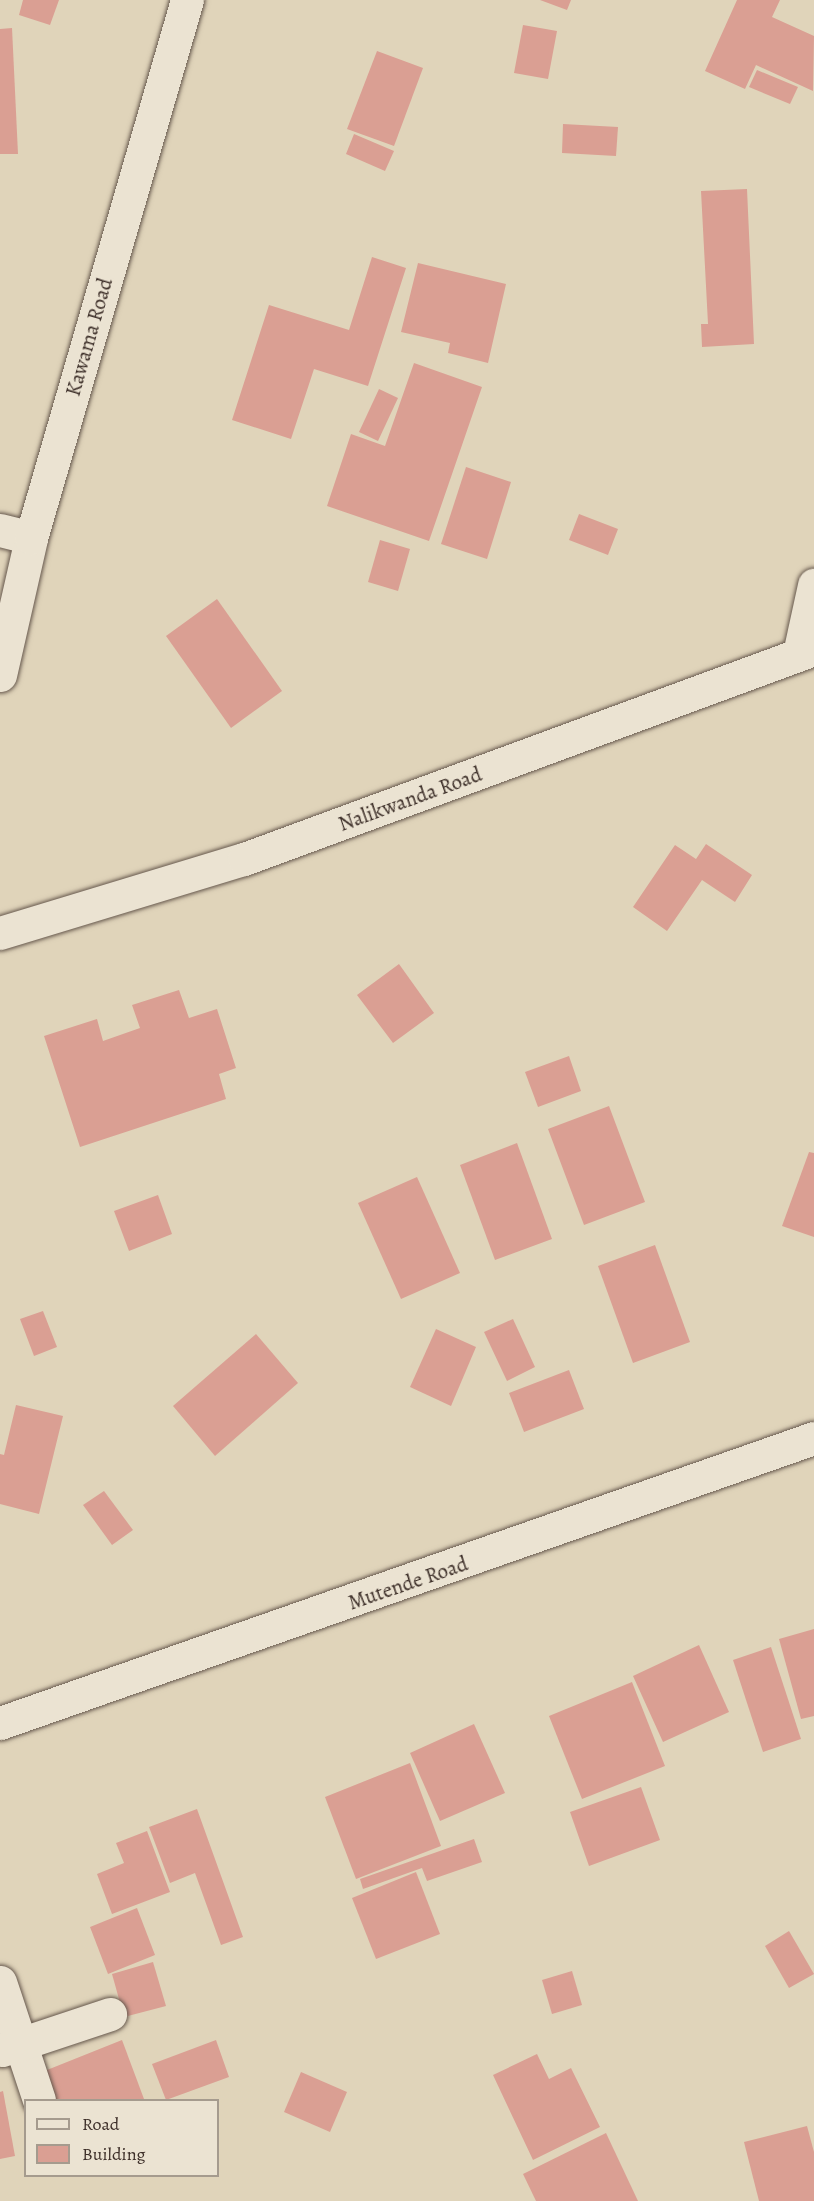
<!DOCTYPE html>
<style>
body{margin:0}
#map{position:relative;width:814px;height:2201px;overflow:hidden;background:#e0d4ba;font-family:Alegreya,serif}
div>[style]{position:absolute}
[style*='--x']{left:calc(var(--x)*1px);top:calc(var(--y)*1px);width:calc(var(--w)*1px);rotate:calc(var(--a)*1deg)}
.building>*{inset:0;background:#da9f93}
.roads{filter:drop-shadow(0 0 2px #66584d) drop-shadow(0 0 2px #66584d)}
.street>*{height:33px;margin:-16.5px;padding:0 16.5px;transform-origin:16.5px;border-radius:16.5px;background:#ebe3d2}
span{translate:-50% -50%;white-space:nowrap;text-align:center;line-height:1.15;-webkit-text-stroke:5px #ebe3d2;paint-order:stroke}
.street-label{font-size:21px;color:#3d2f29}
.legend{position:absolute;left:24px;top:2099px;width:195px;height:78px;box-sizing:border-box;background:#ebe3d2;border:2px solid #a59b8e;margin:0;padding:8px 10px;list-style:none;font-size:18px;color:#3d2f29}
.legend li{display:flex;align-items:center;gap:12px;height:30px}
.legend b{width:30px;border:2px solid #a59b8e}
</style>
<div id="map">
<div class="building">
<div style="clip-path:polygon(23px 0,59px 0,50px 25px,19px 15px)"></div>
<div style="clip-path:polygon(540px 0,571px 0,567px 10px)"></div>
<div style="clip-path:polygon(737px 0,780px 0,772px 17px,814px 36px,813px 91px,756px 65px,745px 89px,705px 71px)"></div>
<div style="clip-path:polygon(523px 25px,557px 31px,548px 79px,514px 73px)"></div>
<div style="clip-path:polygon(12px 28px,18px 154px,0 154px,0 29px)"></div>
<div style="clip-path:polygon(377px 51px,423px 68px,394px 146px,347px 129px)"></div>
<div style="clip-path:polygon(757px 70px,798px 87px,790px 104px,749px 87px)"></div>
<div style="clip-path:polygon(563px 124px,618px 127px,616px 156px,562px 153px)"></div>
<div style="clip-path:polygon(354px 134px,394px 151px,385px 171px,346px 154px)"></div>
<div style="clip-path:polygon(747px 189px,754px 344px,702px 347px,701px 324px,708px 324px,701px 191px)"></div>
<div style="clip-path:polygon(372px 257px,406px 268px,368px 386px,314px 369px,291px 439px,232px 420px,269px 305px,349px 330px)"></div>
<div style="clip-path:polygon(418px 263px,506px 284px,488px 363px,448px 353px,450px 343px,401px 332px)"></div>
<div style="clip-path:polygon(414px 363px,482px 387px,429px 541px,327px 506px,351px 434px,385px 446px)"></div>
<div style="clip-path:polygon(379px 389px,398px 398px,378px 441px,359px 432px)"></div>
<div style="clip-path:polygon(466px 467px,511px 482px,487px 559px,441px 544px)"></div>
<div style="clip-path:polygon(579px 514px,618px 529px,608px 555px,569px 540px)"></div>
<div style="clip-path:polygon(380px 540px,410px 549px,398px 591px,368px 582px)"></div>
<div style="clip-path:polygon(217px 599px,282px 691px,231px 728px,166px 636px)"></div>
<div style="clip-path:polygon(706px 844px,752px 875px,735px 902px,702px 880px,667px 931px,633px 907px,675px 845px,696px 859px)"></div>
<div style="clip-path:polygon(399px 964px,434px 1013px,393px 1043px,357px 995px)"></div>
<div style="clip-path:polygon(179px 990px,189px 1018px,217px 1009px,236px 1068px,219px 1074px,226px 1099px,80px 1147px,44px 1036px,97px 1019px,103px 1041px,140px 1028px,132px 1005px)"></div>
<div style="clip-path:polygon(569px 1056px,581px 1091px,538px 1107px,525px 1072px)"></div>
<div style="clip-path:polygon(609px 1106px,645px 1202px,584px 1225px,548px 1129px)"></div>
<div style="clip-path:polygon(517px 1143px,552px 1239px,495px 1260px,460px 1165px)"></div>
<div style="clip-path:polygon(809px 1152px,814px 1153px,814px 1237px,782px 1226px)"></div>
<div style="clip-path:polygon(417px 1177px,460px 1273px,401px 1299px,358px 1203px)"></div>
<div style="clip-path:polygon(158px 1195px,172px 1234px,129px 1251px,114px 1211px)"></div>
<div style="clip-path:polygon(655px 1245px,690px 1342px,633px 1363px,598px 1266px)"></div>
<div style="clip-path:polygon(43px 1311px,57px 1347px,34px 1356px,20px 1319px)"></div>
<div style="clip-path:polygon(513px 1319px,535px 1367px,507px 1381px,484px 1332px)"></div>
<div style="clip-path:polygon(436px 1329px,476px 1347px,451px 1406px,410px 1387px)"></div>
<div style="clip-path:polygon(256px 1334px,298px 1383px,215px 1456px,173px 1406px)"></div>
<div style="clip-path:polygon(569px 1370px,584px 1409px,524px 1432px,509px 1393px)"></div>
<div style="clip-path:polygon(16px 1405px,63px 1416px,39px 1514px,0 1504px,0 1454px,4px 1455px)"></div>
<div style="clip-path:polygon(104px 1491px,133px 1530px,112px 1545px,83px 1505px)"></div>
<div style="clip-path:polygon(814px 1629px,814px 1716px,801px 1719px,779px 1639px)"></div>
<div style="clip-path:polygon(699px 1645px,729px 1712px,663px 1742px,633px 1676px)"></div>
<div style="clip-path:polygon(771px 1647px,801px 1739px,763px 1752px,733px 1660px)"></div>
<div style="clip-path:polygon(632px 1682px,665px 1766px,582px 1799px,549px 1716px)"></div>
<div style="clip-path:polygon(474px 1724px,505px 1793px,440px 1821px,410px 1753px)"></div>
<div style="clip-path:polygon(410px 1763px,441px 1846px,356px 1879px,325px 1797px)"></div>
<div style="clip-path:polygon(641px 1787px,660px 1840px,589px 1866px,570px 1812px)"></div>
<div style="clip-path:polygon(197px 1809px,243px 1937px,221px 1945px,195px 1873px,170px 1883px,149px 1827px)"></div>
<div style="clip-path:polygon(147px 1831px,170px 1892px,112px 1914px,97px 1874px,124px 1863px,116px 1843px)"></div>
<div style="clip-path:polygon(474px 1839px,482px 1862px,427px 1881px,422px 1868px,363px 1889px,360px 1879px)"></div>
<div style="clip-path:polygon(416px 1872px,440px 1934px,376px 1959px,352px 1898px)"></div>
<div style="clip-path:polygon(137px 1908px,155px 1955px,108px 1974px,90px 1927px)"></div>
<div style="clip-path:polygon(789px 1931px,814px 1974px,789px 1988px,765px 1946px)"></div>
<div style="clip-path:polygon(153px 1962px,166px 2006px,124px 2017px,112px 1974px)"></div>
<div style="clip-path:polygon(572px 1971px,582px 2005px,552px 2014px,542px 1980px)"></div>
<div style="clip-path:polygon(122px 2040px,144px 2099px,47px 2100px,37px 2074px)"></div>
<div style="clip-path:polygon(216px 2040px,229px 2077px,166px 2100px,152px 2064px)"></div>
<div style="clip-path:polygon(537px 2054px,549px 2079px,571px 2068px,600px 2127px,533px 2160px,493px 2075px)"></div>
<div style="clip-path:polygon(301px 2072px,347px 2092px,330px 2132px,284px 2112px)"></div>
<div style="clip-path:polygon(3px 2091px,15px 2156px,0 2159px,0 2092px)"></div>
<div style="clip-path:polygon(807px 2126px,814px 2152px,814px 2201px,759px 2201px,744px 2142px)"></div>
<div style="clip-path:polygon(606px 2133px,638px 2201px,536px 2201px,523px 2174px)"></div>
</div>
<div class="roads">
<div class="street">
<div style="--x:0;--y:530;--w:32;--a:14"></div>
<div style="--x:799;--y:654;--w:71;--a:-77.7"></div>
<div style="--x:0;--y:675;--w:140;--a:-77.2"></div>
<div style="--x:31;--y:538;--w:560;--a:-73.83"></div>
<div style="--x:0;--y:933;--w:255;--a:-16.9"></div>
<div style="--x:244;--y:859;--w:607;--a:-20.22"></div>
<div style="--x:0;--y:1723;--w:862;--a:-19.3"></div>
<div style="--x:0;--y:1982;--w:124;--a:71.7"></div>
<div style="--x:2;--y:2050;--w:114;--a:-18.4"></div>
</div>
</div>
<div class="street-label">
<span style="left:89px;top:337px;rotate:-74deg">Kawama Road</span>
<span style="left:410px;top:799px;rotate:-20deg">Nalikwanda Road</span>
<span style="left:408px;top:1583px;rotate:-19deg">Mutende Road</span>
</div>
<ul class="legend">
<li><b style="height:8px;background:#ebe3d2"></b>Road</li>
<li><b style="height:16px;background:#da9f93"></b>Building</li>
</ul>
</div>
